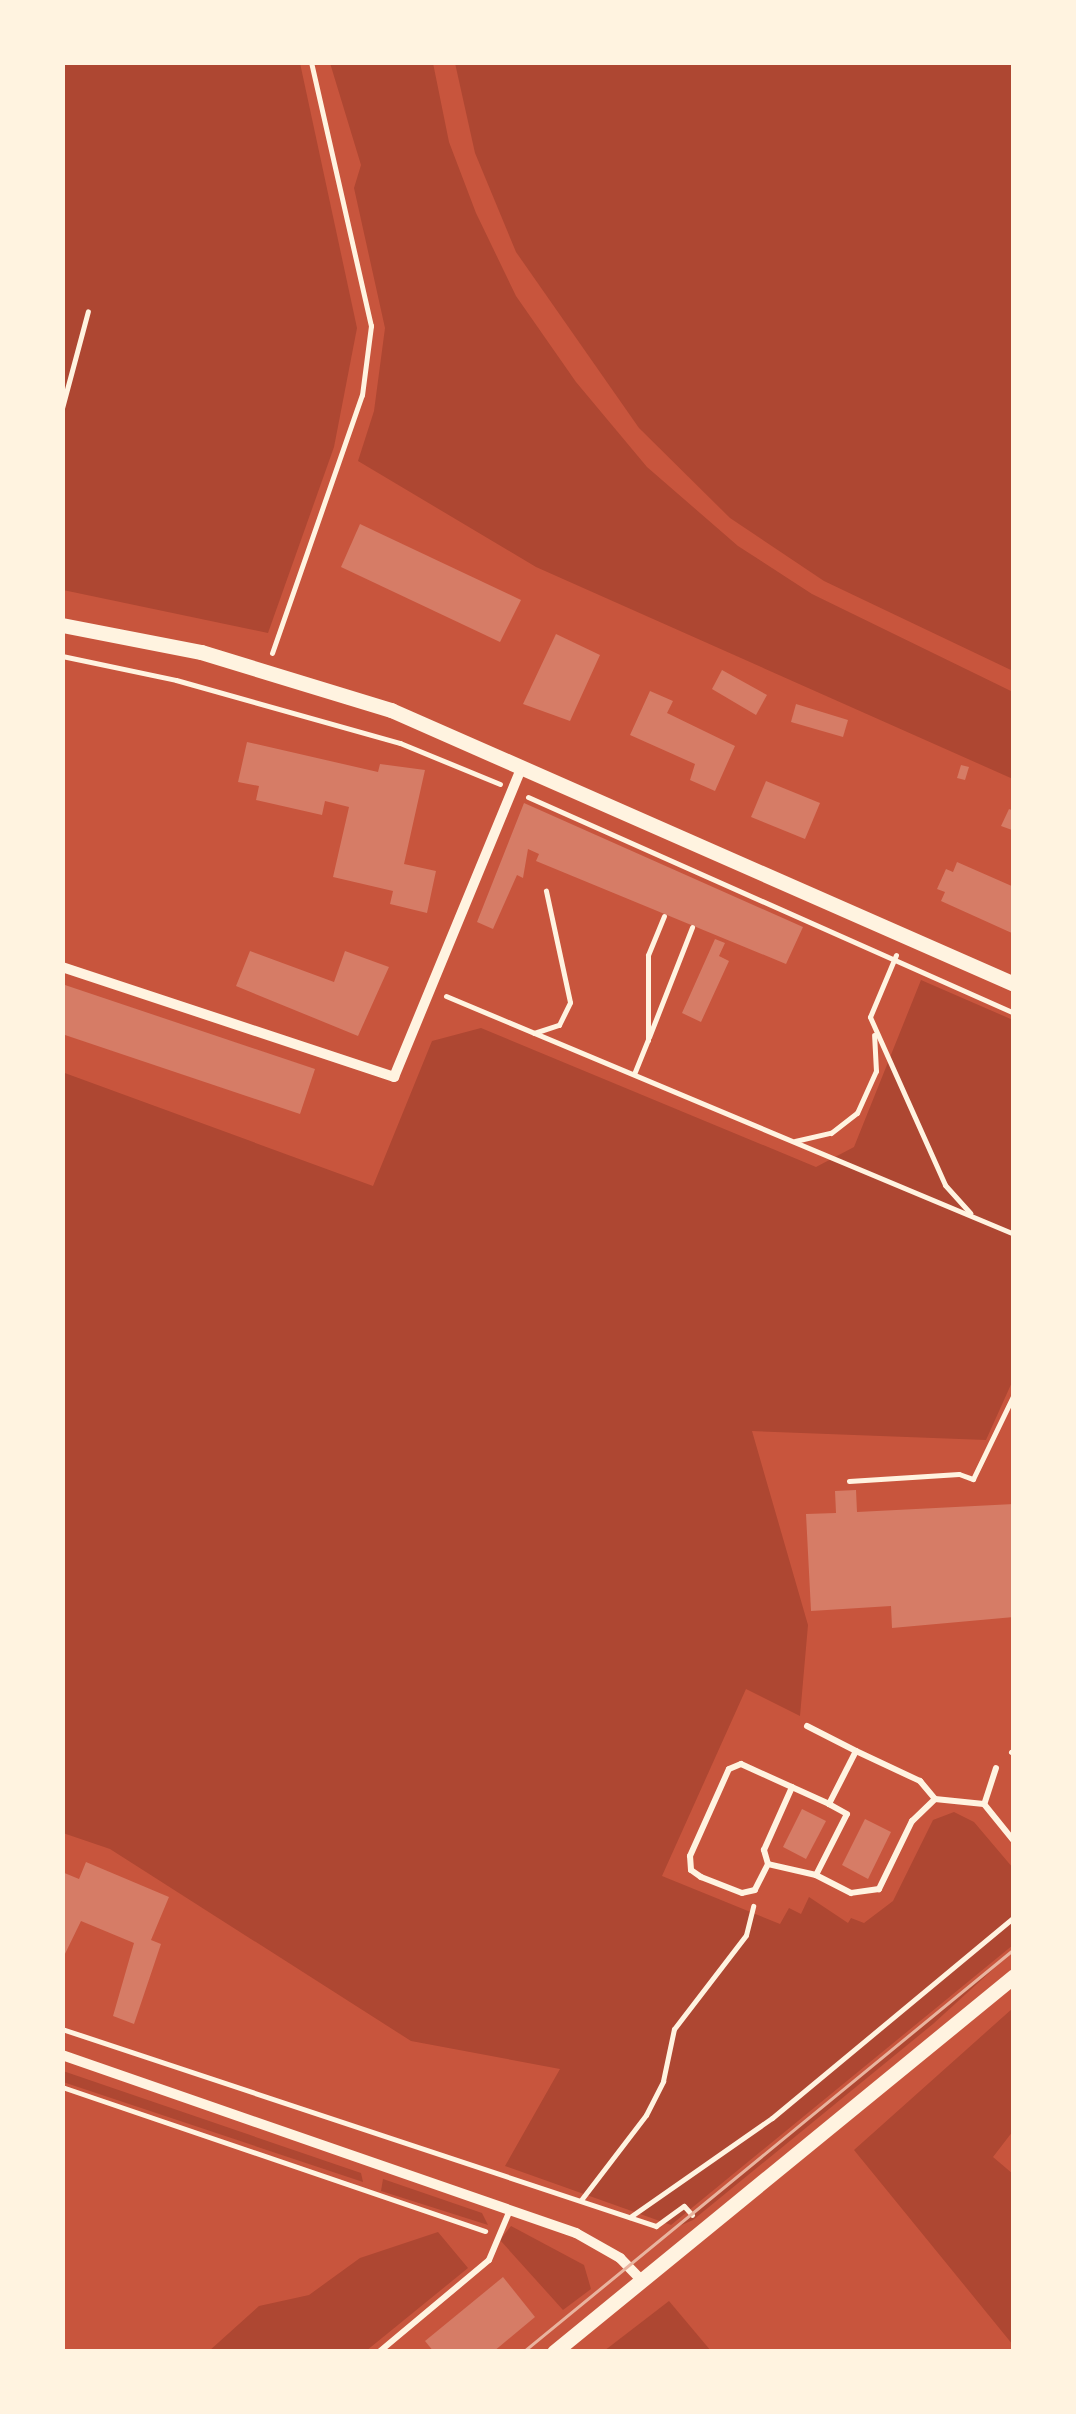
<!DOCTYPE html>
<style>
body{margin:0}
#map{position:relative;width:1076px;height:2414px;overflow:hidden;background:#c8553d;font-family:"Exo 2",sans-serif}
div>[style]{position:absolute}
[style*='--x']{left:calc(var(--x)*1px);top:calc(var(--y)*1px);width:calc(var(--w)*1px);rotate:calc(var(--a)*1deg)}
.green>*{inset:0;background:#ae4732}
.building>*{inset:0;background:#d67c66}
.path>*{height:5px;margin:-2.5px;padding:0 2.5px;transform-origin:2.5px;border-radius:2.5px;background:#fff3e0}
.service>*{height:6px;margin:-3px;padding:0 3px;transform-origin:3px;border-radius:3px;background:#fff3e0}
.minor>*{height:10px;margin:-5px;padding:0 5px;transform-origin:5px;border-radius:5px;background:#fff3e0}
.tertiary>*{height:15px;margin:-7.5px;padding:0 7.5px;transform-origin:7.5px;border-radius:7.5px;background:#fff3e0}
.tram>*{height:2.5px;margin:-1.25px;padding:0 1.25px;transform-origin:1.25px;border-radius:1.25px;background:#e9b49f}
span{translate:-50% -50%;white-space:nowrap;text-align:center;line-height:1.15;-webkit-text-stroke:9px #fff3e0;paint-order:stroke}
.frame{position:absolute;inset:0;border:65px solid #fff3e0;pointer-events:none}
</style>
<div id="map">
<div class="green">
<div style="clip-path:polygon(63px 63px,300px 63px,357px 328px,334px 447px,268px 633px,63px 590px)"></div>
<div style="clip-path:polygon(330px 63px,433px 63px,449px 142px,476px 213px,516px 296px,576px 382px,647px 467px,738px 546px,812px 594px,1013px 692px,1013px 779px,536px 567px,358px 461px,374px 411px,385px 328px,354px 188px,361px 165px)"></div>
<div style="clip-path:polygon(455px 63px,1013px 63px,1013px 671px,824px 581px,730px 518px,639px 428px,516px 252px,475px 153px)"></div>
<div style="clip-path:polygon(921px 980px,1013px 1020px,1013px 1380px,986px 1440px,752px 1431px,808px 1625px,800px 1716px,746px 1689px,662px 1876px,780px 1924px,789px 1908px,801px 1914px,809px 1897px,848px 1923px,851px 1918px,864px 1923px,893px 1901px,933px 1820px,954px 1812px,974px 1822px,1013px 1868px,1013px 1945px,671px 2225px,505px 2166px,560px 2069px,411px 2041px,110px 1849px,63px 1833px,62px 1072px,373px 1186px,432px 1041px,481px 1028px,816px 1167px,854px 1147px)"></div>
<div style="clip-path:polygon(1013px 1951px,933px 2024px,693px 2220px,677px 2227px)"></div>
<div style="clip-path:polygon(1013px 2008px,1013px 2131px,993px 2157px,1013px 2174px,1013px 2345px,854px 2150px)"></div>
<div style="clip-path:polygon(63px 2071px,361px 2173px,363px 2182px,63px 2082px)"></div>
<div style="clip-path:polygon(383px 2179px,482px 2213px,488px 2225px,381px 2191px)"></div>
<div style="clip-path:polygon(511px 2226px,584px 2265px,591px 2289px,563px 2310px,500px 2240px)"></div>
<div style="clip-path:polygon(438px 2232px,468px 2268px,366px 2351px,209px 2351px,259px 2306px,309px 2295px,360px 2258px)"></div>
<div style="clip-path:polygon(669px 2301px,711px 2351px,604px 2351px)"></div>
</div>
<div class="building">
<div style="clip-path:polygon(360px 524px,521px 600px,500px 642px,341px 567px)"></div>
<div style="clip-path:polygon(556px 634px,600px 655px,570px 721px,523px 704px)"></div>
<div style="clip-path:polygon(722px 670px,767px 695px,756px 715px,712px 689px)"></div>
<div style="clip-path:polygon(650px 691px,673px 701px,667px 713px,735px 746px,715px 791px,690px 780px,695px 764px,630px 735px)"></div>
<div style="clip-path:polygon(796px 704px,848px 720px,843px 737px,791px 722px)"></div>
<div style="clip-path:polygon(247px 742px,378px 772px,380px 764px,425px 770px,404px 864px,436px 871px,427px 913px,390px 904px,393px 891px,333px 877px,349px 807px,325px 801px,322px 815px,256px 800px,259px 786px,238px 782px)"></div>
<div style="clip-path:polygon(961px 765px,969px 767px,965px 780px,957px 778px)"></div>
<div style="clip-path:polygon(766px 781px,820px 803px,805px 839px,751px 817px)"></div>
<div style="clip-path:polygon(524px 803px,803px 927px,786px 964px,536px 861px,539px 854px,528px 849px,523px 878px,517px 875px,493px 929px,477px 922px)"></div>
<div style="clip-path:polygon(1009px 809px,1014px 811px,1012px 830px,1001px 826px)"></div>
<div style="clip-path:polygon(957px 862px,1014px 887px,1014px 934px,941px 901px,945px 892px,937px 889px,946px 869px,953px 872px)"></div>
<div style="clip-path:polygon(715px 939px,725px 943px,719px 956px,729px 961px,701px 1022px,682px 1013px)"></div>
<div style="clip-path:polygon(250px 951px,334px 982px,345px 951px,389px 967px,358px 1036px,236px 986px)"></div>
<div style="clip-path:polygon(62px 984px,315px 1069px,300px 1114px,62px 1034px)"></div>
<div style="clip-path:polygon(856px 1490px,857px 1512px,1014px 1504px,1014px 1617px,892px 1628px,891px 1606px,811px 1611px,806px 1514px,836px 1513px,835px 1491px)"></div>
<div style="clip-path:polygon(802px 1809px,826px 1821px,806px 1859px,783px 1847px)"></div>
<div style="clip-path:polygon(865px 1819px,891px 1832px,868px 1879px,842px 1865px)"></div>
<div style="clip-path:polygon(86px 1862px,169px 1897px,151px 1940px,161px 1944px,134px 2024px,113px 2016px,134px 1943px,81px 1921px,62px 1960px,62px 1872px,79px 1879px)"></div>
<div style="clip-path:polygon(503px 2277px,535px 2317px,493px 2352px,434px 2352px,425px 2341px)"></div>
</div>
<div class="path">
<div style="--x:62;--y:408;--w:100;--a:-75"></div>
<div style="--x:272;--y:653;--w:273;--a:-70.8"></div>
<div style="--x:362;--y:395;--w:70;--a:-82.6"></div>
<div style="--x:371;--y:326;--w:271;--a:-102.8"></div>
<div style="--x:62;--y:656;--w:116;--a:11.9"></div>
<div style="--x:176;--y:680;--w:233;--a:15.7"></div>
<div style="--x:400;--y:743;--w:108;--a:22.3"></div>
<div style="--x:528;--y:797;--w:532;--a:23.96"></div>
<div style="--x:896;--y:955;--w:67;--a:112.8"></div>
<div style="--x:870;--y:1017;--w:184;--a:65.9"></div>
<div style="--x:945;--y:1185;--w:38;--a:48"></div>
<div style="--x:446;--y:996;--w:616;--a:22.73"></div>
<div style="--x:534;--y:1033;--w:26;--a:-18"></div>
<div style="--x:559;--y:1025;--w:25;--a:-64"></div>
<div style="--x:570;--y:1002;--w:114;--a:-102.2"></div>
<div style="--x:649;--y:1037;--w:118;--a:-68.6"></div>
<div style="--x:634;--y:1074;--w:37;--a:-68"></div>
<div style="--x:648;--y:1040;--w:85;--a:-90"></div>
<div style="--x:648;--y:955;--w:42;--a:-67.7"></div>
<div style="--x:795;--y:1141;--w:37;--a:-13"></div>
<div style="--x:831;--y:1133;--w:33;--a:-38"></div>
<div style="--x:857;--y:1113;--w:46;--a:-65.7"></div>
<div style="--x:876;--y:1071;--w:36;--a:-93"></div>
<div style="--x:849;--y:1481;--w:110;--a:-3.6"></div>
<div style="--x:959;--y:1474;--w:15;--a:20"></div>
<div style="--x:973;--y:1479;--w:94;--a:-64.2"></div>
<div style="--x:1011;--y:1752;--w:4;--a:34"></div>
<div style="--x:62;--y:2029;--w:626;--a:18.35"></div>
<div style="--x:656;--y:2226;--w:34;--a:-36"></div>
<div style="--x:684;--y:2206;--w:12;--a:48"></div>
<div style="--x:62;--y:2087;--w:447;--a:18.8"></div>
<div style="--x:581;--y:2200;--w:107;--a:-52.6"></div>
<div style="--x:646;--y:2115;--w:38;--a:-63"></div>
<div style="--x:663;--y:2081;--w:53;--a:-78.1"></div>
<div style="--x:674;--y:2029;--w:118;--a:-52.5"></div>
<div style="--x:746;--y:1935;--w:30;--a:-76"></div>
<div style="--x:630;--y:2217;--w:173;--a:-34.9"></div>
<div style="--x:772;--y:2118;--w:315;--a:-39.7"></div>
</div>
<div class="service">
<div style="--x:807;--y:1726;--w:55;--a:27"></div>
<div style="--x:996;--y:1768;--w:38;--a:108"></div>
<div style="--x:984;--y:1804;--w:48;--a:51"></div>
<div style="--x:935;--y:1799;--w:32;--a:136"></div>
<div style="--x:912;--y:1821;--w:76;--a:115.9"></div>
<div style="--x:879;--y:1889;--w:28;--a:172"></div>
<div style="--x:851;--y:1893;--w:39;--a:-153"></div>
<div style="--x:816;--y:1875;--w:68;--a:-63.1"></div>
<div style="--x:847;--y:1814;--w:21;--a:-151"></div>
<div style="--x:829;--y:1804;--w:59;--a:-63"></div>
<div style="--x:856;--y:1751;--w:71;--a:25.1"></div>
<div style="--x:920;--y:1781;--w:23;--a:50"></div>
<div style="--x:935;--y:1799;--w:49;--a:5.8"></div>
<div style="--x:768;--y:1864;--w:15;--a:-106"></div>
<div style="--x:764;--y:1850;--w:69;--a:-66"></div>
<div style="--x:816;--y:1875;--w:49;--a:-167.1"></div>
<div style="--x:768;--y:1864;--w:29;--a:117"></div>
<div style="--x:755;--y:1890;--w:13;--a:167"></div>
<div style="--x:742;--y:1893;--w:44;--a:-158.7"></div>
<div style="--x:701;--y:1877;--w:12;--a:-145"></div>
<div style="--x:691;--y:1870;--w:14;--a:-94"></div>
<div style="--x:690;--y:1856;--w:95;--a:-65.9"></div>
<div style="--x:729;--y:1769;--w:13;--a:-23"></div>
<div style="--x:741;--y:1764;--w:97;--a:24.4"></div>
<div style="--x:379;--y:2352;--w:143;--a:-39.9"></div>
<div style="--x:489;--y:2260;--w:54;--a:-67.2"></div>
</div>
<div class="minor">
<div style="--x:62;--y:967;--w:350;--a:18.3"></div>
<div style="--x:394;--y:1077;--w:336;--a:-67.6"></div>
<div style="--x:62;--y:2055;--w:544;--a:19.1"></div>
<div style="--x:576;--y:2233;--w:51;--a:29.6"></div>
<div style="--x:620;--y:2258;--w:30;--a:46"></div>
</div>
<div class="tertiary">
<div style="--x:62;--y:625;--w:142;--a:11"></div>
<div style="--x:201;--y:652;--w:199;--a:17"></div>
<div style="--x:391;--y:710;--w:681;--a:23.74"></div>
<div style="--x:554;--y:2352;--w:594;--a:-39.26"></div>
</div>
<div class="tram">
<div style="--x:523;--y:2352;--w:635;--a:-39.38"></div>
</div>
<div class="frame"></div>
</div>
